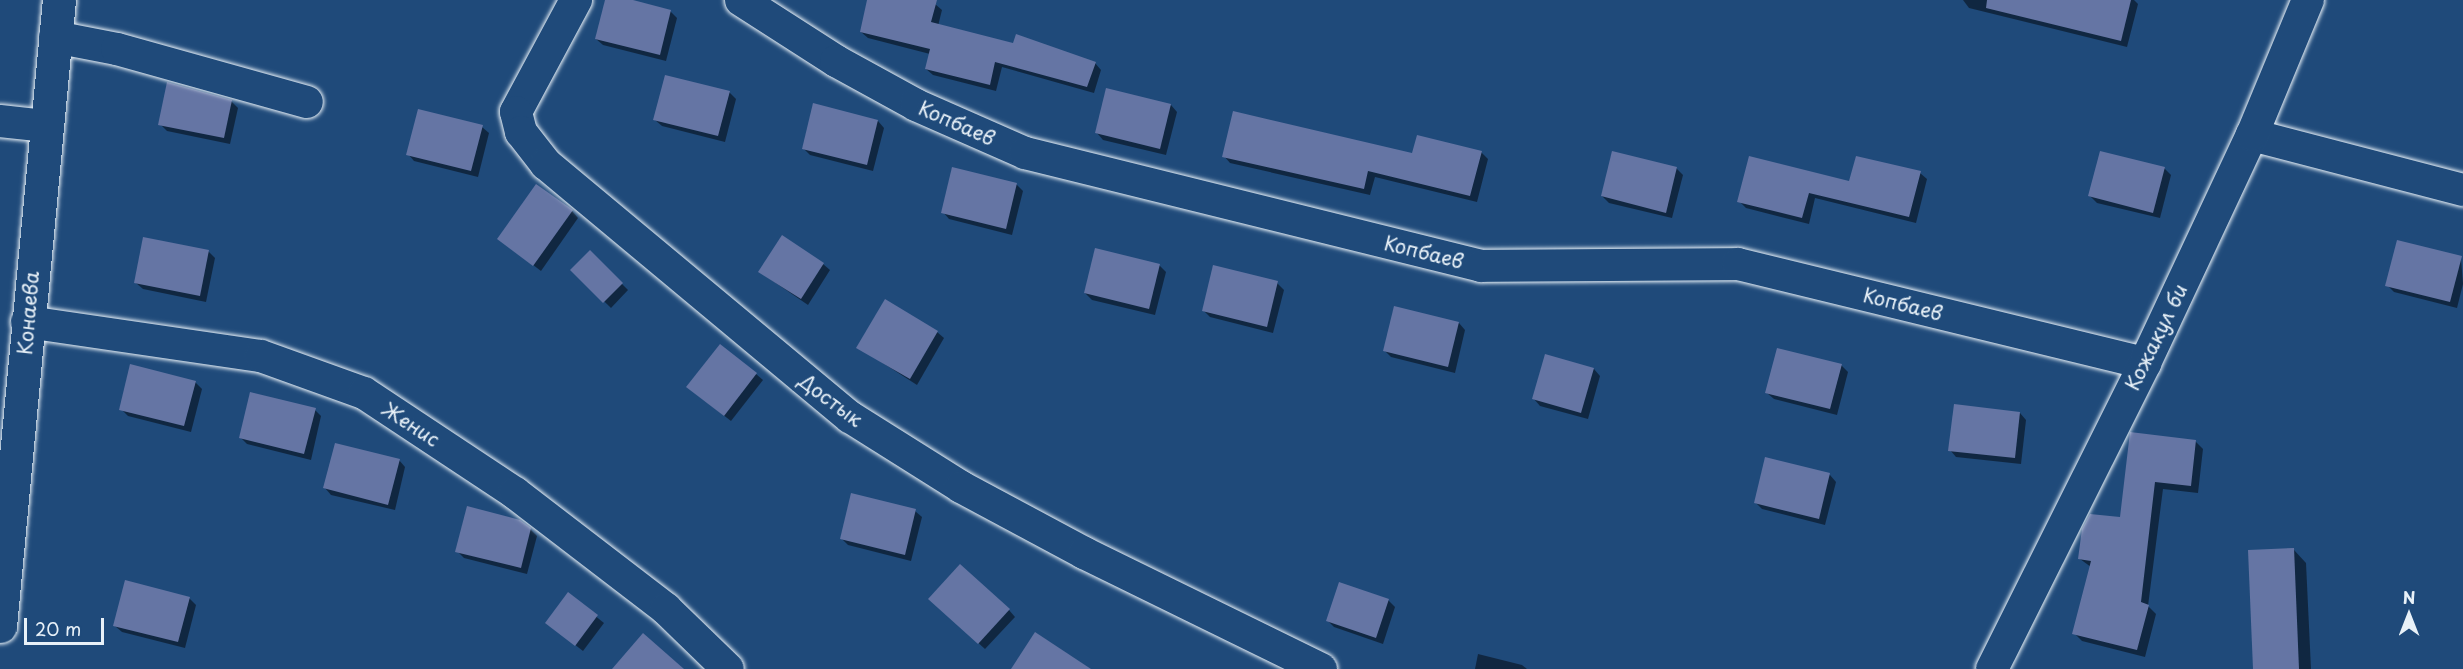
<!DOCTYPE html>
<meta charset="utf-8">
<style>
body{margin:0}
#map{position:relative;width:2463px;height:669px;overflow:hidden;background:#1f4a7a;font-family:"Playpen Sans",sans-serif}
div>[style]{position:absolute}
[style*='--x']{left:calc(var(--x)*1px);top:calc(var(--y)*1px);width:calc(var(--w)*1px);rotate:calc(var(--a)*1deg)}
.shadow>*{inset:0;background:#0007}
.building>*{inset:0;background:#6575a4}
.roads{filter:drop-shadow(0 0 2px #e8f1f8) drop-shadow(0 0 2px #e8f1f8)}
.minor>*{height:32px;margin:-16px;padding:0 16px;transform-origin:16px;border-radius:16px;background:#1f4a7a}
.secondary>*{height:33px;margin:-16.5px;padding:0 16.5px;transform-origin:16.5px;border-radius:16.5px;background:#1f4a7a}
span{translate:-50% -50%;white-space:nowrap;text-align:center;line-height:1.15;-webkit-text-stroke:6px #1f4a7a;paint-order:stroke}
.street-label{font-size:20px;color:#e8f1f8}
.north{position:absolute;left:2379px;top:585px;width:60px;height:60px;-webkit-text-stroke:4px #1f4a7a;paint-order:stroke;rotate:0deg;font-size:16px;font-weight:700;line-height:24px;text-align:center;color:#e8f1f8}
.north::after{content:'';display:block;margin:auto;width:21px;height:27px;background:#e8f1f8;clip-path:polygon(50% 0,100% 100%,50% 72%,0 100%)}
.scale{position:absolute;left:24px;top:618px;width:80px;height:27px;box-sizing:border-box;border:3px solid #e8f1f8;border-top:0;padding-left:8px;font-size:18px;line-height:21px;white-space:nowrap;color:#e8f1f8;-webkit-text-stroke:4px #1f4a7a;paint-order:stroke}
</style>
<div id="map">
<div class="shadow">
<div style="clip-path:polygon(606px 0,626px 0,670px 11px,677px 18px,666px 61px,603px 45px,596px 39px)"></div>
<div style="clip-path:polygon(869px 0,919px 0,935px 4px,942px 10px,938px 26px,1095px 63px,1101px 70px,1094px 93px,1002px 67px,996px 91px,933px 75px,926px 69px,930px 54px,868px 38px,861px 32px)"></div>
<div style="clip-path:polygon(1963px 0,2134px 0,2138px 4px,2127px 47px,1969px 8px)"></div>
<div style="clip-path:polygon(729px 92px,736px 99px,725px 142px,662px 126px,655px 120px)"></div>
<div style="clip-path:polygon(231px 101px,238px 108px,230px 144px,167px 131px,160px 124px)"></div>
<div style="clip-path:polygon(1171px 105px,1177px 112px,1166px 155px,1103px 140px,1097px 133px)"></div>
<div style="clip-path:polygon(878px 121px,884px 128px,873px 171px,810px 155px,804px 149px)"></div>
<div style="clip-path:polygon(482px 127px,489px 133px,478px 177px,414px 161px,408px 154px)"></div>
<div style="clip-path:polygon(1481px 152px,1488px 159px,1477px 202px,1375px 177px,1370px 195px,1230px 163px,1224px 156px)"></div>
<div style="clip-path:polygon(1676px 168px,1683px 175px,1672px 218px,1609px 203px,1602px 196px)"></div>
<div style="clip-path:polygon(2164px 168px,2171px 175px,2160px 218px,2097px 203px,2090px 196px)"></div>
<div style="clip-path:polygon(953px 169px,1017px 185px,1023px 191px,1012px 235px,949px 219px,943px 212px)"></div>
<div style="clip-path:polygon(1920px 173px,1927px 179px,1916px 223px,1815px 198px,1809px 224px,1746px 208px,1739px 201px)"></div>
<div style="clip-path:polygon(572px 211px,578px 218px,541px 271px,499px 239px)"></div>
<div style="clip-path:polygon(208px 251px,215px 258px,206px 302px,143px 289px,136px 283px)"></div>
<div style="clip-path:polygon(590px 252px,628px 290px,611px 308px,572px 270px)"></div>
<div style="clip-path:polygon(2461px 258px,2463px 284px,2457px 308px,2394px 292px,2387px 285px)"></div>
<div style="clip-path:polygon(823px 264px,830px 270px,808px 305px,760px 272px)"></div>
<div style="clip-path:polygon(1159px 265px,1166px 272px,1155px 315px,1092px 300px,1085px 293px)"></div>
<div style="clip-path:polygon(1277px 283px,1284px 290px,1273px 333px,1210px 317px,1203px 310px)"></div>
<div style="clip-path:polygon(1459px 323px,1465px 330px,1455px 373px,1391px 357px,1385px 351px)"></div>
<div style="clip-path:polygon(937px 332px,944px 338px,917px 385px,858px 347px)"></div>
<div style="clip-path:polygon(1841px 365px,1848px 372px,1837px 415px,1774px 399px,1767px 393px)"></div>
<div style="clip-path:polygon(1594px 369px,1600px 376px,1588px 419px,1540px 406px,1534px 399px)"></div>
<div style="clip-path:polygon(756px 374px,763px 380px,731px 421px,695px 393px)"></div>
<div style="clip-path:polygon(195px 382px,202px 389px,191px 432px,128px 416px,121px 409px)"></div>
<div style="clip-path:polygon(315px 410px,321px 416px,311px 460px,247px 444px,240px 437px)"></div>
<div style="clip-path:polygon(2020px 413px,2026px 420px,2021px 464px,1956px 457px,1950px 450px)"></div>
<div style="clip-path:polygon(2132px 434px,2195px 441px,2203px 449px,2198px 493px,2163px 489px,2148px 606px,2156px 614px,2145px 657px,2082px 641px,2074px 633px,2091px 567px,2080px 559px,2121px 519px)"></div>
<div style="clip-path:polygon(399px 460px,405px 467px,395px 510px,331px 495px,325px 488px)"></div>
<div style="clip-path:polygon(1830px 475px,1836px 482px,1825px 525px,1762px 509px,1755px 502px)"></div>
<div style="clip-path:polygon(915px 511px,922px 517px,911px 561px,848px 545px,841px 538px)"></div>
<div style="clip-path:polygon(530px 529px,537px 536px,527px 574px,464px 558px,457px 551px)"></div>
<div style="clip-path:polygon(2294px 550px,2306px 563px,2311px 669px,2254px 669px)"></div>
<div style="clip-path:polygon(568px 594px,604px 623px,583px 651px,547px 623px)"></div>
<div style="clip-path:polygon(189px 598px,196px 605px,185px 648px,122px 632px,115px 626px)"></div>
<div style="clip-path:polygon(1388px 600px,1395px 607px,1383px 644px,1334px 627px,1328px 621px)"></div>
<div style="clip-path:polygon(937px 606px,1009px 610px,1015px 617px,985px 649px)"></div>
<div style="clip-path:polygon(1478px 654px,1522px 665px,1527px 669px,1475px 669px)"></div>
</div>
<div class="building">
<div style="clip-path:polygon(605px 0,633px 0,671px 10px,660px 55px,595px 39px)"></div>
<div style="clip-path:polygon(867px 0,937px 0,931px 22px,1013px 43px,1016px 34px,1096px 62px,1087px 87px,995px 62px,990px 85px,925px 69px,930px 49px,860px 32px)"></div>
<div style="clip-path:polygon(1987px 0,2131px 0,2121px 41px,1986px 8px)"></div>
<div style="clip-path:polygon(665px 75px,730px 91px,718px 136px,653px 120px)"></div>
<div style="clip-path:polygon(167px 82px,232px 100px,224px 138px,158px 125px)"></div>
<div style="clip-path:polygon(1106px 88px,1171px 104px,1160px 149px,1095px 133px)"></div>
<div style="clip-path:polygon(813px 103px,878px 120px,867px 165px,802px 149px)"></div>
<div style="clip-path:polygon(418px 109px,483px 125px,471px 171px,406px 155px)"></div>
<div style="clip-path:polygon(1233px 111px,1412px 153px,1417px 135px,1482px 151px,1470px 196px,1368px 171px,1364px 189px,1222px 157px)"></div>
<div style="clip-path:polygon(1612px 151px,1677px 167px,1666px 213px,1601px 196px)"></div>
<div style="clip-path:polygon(2100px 151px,2165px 167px,2153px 213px,2088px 196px)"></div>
<div style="clip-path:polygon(1749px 156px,1849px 181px,1856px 156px,1921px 171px,1909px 217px,1809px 193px,1802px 218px,1737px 202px)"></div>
<div style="clip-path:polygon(952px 167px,1017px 183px,1006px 229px,941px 213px)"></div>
<div style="clip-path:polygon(536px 184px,573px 210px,533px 266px,497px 239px)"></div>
<div style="clip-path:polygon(782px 235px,824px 263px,801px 299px,758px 272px)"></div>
<div style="clip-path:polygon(143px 237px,209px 250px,200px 296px,134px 283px)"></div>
<div style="clip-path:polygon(2397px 240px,2462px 256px,2450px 302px,2385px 286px)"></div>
<div style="clip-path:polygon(1095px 248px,1160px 264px,1149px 309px,1084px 293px)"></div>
<div style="clip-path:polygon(590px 250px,623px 283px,603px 303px,570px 270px)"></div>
<div style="clip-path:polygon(1213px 265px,1278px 281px,1267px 327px,1202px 311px)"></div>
<div style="clip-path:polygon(885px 299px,938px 331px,910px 379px,856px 348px)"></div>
<div style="clip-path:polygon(1394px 306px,1459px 322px,1448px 367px,1383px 351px)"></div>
<div style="clip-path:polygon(720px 344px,757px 373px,724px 416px,686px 387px)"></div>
<div style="clip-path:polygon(1777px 348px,1842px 364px,1830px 409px,1765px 393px)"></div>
<div style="clip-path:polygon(1545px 354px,1594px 368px,1581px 413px,1532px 399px)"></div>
<div style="clip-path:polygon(130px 364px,196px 381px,184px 426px,119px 410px)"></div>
<div style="clip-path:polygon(250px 392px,316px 408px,304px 454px,239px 438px)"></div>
<div style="clip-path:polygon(1954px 404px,2020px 412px,2015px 458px,1948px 451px)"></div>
<div style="clip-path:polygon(2130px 432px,2196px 440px,2191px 486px,2155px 482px,2141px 602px,2149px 605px,2137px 650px,2072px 634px,2091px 561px,2078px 559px,2082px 529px,2090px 514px,2120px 517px)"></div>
<div style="clip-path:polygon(335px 443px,400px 459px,388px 505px,323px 488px)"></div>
<div style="clip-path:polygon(1765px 457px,1830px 473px,1819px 519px,1754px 503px)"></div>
<div style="clip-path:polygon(851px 493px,916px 509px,905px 555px,840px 539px)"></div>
<div style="clip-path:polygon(467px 506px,520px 520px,531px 528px,521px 568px,455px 552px)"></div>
<div style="clip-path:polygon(2294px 548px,2299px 669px,2253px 669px,2248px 550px)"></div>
<div style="clip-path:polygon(960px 564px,1010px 609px,978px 644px,928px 599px)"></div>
<div style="clip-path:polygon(125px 580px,190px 597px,178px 642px,113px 626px)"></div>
<div style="clip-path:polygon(1339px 582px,1389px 599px,1376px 638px,1326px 621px)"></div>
<div style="clip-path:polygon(568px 592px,598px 615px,575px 646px,545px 623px)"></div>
<div style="clip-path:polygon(1035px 632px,1091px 669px,1011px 669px)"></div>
<div style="clip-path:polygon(643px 633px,684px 669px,612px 669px)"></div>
</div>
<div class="roads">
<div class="minor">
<div style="--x:576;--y:0;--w:127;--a:118.2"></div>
<div style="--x:516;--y:112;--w:21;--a:76"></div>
<div style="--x:521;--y:132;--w:41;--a:52"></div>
<div style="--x:546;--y:164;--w:396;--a:39.8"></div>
<div style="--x:850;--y:417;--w:131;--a:32.2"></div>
<div style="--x:961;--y:487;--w:140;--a:28.2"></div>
<div style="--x:1084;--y:553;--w:264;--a:26.1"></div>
<div style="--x:741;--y:0;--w:113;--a:32.7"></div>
<div style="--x:836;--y:61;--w:91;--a:28.8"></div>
<div style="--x:916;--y:105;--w:119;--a:23.8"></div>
<div style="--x:1025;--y:153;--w:470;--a:13.9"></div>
<div style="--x:1481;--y:266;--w:257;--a:-0.4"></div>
<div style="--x:1738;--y:264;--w:419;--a:13.7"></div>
<div style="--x:55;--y:37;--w:63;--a:11"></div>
<div style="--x:117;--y:49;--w:197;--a:15.6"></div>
<div style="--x:0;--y:121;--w:45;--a:6.3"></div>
<div style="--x:2252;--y:135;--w:218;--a:14.6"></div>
<div style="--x:27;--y:322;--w:236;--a:8.3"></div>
<div style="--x:261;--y:356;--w:109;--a:19.8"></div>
<div style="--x:364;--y:393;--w:181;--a:33.5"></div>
<div style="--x:515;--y:493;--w:190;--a:37.5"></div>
<div style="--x:666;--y:609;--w:86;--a:44.1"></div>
<div style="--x:1992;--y:669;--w:342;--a:-63.4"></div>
<div style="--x:2145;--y:363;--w:252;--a:-64.9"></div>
<div style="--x:2252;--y:135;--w:146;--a:-67.5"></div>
</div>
<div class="secondary">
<div style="--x:0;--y:626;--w:629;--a:-84.62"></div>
</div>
</div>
<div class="street-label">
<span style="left:957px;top:123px;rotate:24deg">Копбаев</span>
<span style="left:1424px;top:252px;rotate:14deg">Копбаев</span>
<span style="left:1903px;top:304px;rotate:14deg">Копбаев</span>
<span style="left:28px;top:313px;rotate:-85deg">Конаева</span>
<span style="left:2156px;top:337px;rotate:-64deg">Кожакул би</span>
<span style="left:831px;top:400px;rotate:37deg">Достык</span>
<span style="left:411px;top:424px;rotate:33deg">Женис</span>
</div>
<div class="north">N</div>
<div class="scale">20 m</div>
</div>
